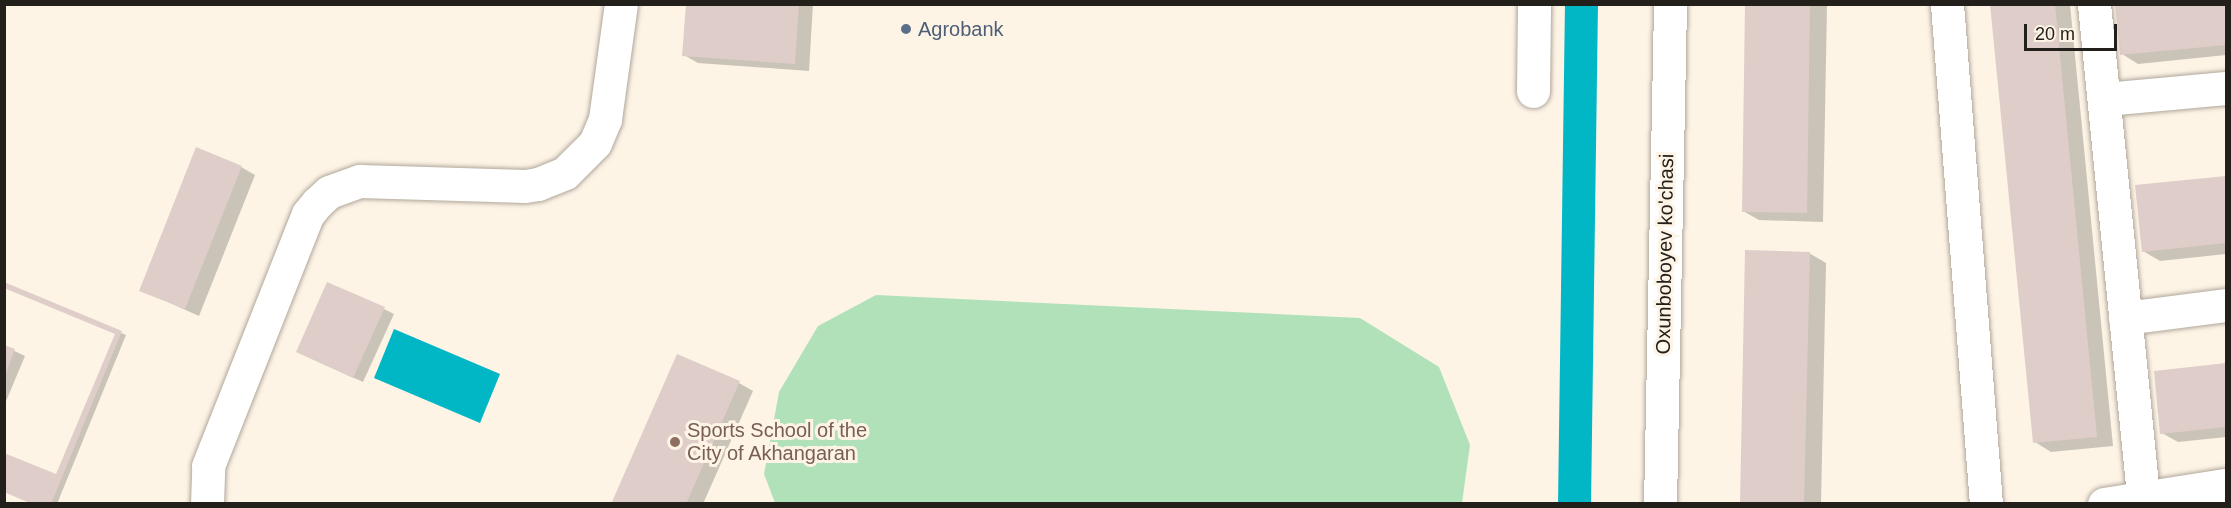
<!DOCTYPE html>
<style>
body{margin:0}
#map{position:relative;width:2231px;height:508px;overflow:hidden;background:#fdf4e6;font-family:Arial,sans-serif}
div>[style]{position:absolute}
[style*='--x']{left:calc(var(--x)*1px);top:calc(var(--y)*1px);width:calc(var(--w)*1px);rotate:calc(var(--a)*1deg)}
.green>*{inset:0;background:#b1e1b9}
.water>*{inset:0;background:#01b6c5}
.shadow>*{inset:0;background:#0003}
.canal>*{height:33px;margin:-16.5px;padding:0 16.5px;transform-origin:16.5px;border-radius:16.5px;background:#01b6c5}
.building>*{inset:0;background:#dfcdc9}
.roads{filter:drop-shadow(0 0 2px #b0a79b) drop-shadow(0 0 2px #b0a79b)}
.minor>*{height:33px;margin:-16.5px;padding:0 16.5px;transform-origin:16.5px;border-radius:16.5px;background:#fff}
.major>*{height:33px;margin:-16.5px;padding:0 16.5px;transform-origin:16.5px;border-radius:16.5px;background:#fff}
.dots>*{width:16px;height:16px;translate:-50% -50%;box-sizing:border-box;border:3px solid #fdf4e6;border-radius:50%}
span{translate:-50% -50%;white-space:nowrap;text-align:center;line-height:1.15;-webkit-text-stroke:6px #fdf4e6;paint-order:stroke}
.service-label{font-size:20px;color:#4e5e75}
.left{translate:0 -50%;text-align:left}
.street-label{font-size:20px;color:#23201b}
.education-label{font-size:20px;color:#785e54}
.frame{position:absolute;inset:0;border:6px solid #23201b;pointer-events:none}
.scale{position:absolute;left:2024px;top:24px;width:93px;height:27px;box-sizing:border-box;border:3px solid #23201b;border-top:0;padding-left:8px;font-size:18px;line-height:21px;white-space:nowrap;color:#23201b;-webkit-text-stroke:4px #fdf4e6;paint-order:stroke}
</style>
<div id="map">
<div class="green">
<div style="clip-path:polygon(876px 295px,1360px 318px,1439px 367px,1470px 445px,1462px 503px,775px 503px,764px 474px,779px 392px,818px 326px)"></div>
</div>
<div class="water">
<div style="clip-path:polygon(394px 329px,500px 374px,480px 423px,374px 378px)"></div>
</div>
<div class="shadow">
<div style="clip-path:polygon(687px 4px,813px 4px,809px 71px,698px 63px,684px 55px)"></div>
<div style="clip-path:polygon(1746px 4px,1827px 4px,1823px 222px,1759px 220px,1743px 211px)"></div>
<div style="clip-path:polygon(1992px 4px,2070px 4px,2113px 446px,2051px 452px,2035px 442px)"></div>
<div style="clip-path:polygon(2116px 4px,2226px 4px,2226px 55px,2138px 64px,2122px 54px)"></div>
<div style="clip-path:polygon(241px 167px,255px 175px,199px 316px,141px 290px)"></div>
<div style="clip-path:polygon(2226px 177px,2226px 254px,2160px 261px,2143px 251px,2136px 187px)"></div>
<div style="clip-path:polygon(1809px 253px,1826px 263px,1821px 504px,1742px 504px)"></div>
<div style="clip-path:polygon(4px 284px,126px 335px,57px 504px,34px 504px,57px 476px,117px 334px)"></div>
<div style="clip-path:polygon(384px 309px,394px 314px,363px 382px,308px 357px)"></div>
<div style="clip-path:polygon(4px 346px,25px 356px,4px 406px)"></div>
<div style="clip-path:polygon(2226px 365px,2226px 437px,2178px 442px,2162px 433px,2155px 372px)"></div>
<div style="clip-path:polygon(739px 383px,753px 391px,703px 504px,613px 504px)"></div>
</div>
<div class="canal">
<div style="--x:1574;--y:504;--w:500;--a:-89.2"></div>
</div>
<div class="building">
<div style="clip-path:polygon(686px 4px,799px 4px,795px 64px,682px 56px)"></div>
<div style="clip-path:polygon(1745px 4px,1810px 4px,1807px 213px,1742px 212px)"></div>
<div style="clip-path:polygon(1990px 4px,2055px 4px,2097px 437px,2033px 443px)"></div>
<div style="clip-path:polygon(2115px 4px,2226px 4px,2226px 45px,2120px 55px)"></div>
<div style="clip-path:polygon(196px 147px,242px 166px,185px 309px,139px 291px)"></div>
<div style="clip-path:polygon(2226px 176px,2226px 243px,2142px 252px,2135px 185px)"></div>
<div style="clip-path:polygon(1745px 250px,1810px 252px,1804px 504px,1740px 504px)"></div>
<div style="clip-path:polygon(4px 282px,122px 331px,51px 504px,32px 504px,4px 492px,4px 453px,56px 474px,115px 334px,4px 288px)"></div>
<div style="clip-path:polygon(327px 282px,385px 307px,353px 378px,296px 352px)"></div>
<div style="clip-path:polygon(4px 345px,15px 349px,5px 376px,4px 376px)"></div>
<div style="clip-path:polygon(677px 354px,740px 381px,686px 504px,611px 504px)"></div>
<div style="clip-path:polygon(2226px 363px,2226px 427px,2160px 434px,2154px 371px)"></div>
</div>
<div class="roads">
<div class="minor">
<div style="--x:1947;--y:4;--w:502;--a:85.54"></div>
<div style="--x:2094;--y:4;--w:496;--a:84.3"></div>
<div style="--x:1533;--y:91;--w:87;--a:-89.3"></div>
<div style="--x:2105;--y:99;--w:121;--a:-5.2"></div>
<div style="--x:2125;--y:318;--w:102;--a:-7.3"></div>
<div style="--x:207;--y:504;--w:38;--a:-88"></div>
<div style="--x:208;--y:466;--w:271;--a:-68.4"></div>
<div style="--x:308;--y:214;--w:14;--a:-51"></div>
<div style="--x:317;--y:203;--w:16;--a:-43"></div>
<div style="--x:329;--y:192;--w:33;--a:-20"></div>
<div style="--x:360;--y:181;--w:165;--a:1.7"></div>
<div style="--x:525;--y:186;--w:13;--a:-9"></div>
<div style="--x:538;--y:184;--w:29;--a:-22"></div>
<div style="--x:565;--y:173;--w:42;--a:-45"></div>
<div style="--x:595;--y:143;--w:26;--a:-67"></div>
<div style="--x:605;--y:119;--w:116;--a:-82.1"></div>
<div style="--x:2104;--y:504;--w:123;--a:-8.9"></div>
</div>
<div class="major">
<div style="--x:1660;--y:504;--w:500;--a:-88.85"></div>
</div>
</div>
<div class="dots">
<div style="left:906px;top:29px;background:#5c6f8a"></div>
<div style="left:675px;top:442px;background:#8d6e63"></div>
</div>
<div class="service-label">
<span class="left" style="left:918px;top:29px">Agrobank</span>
</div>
<div class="street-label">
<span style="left:1665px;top:254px;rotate:-89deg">Oxunboboyev ko'chasi</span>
</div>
<div class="education-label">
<span class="left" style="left:687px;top:442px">Sports School of the<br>City of Akhangaran</span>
</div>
<div class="frame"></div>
<div class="scale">20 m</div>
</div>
